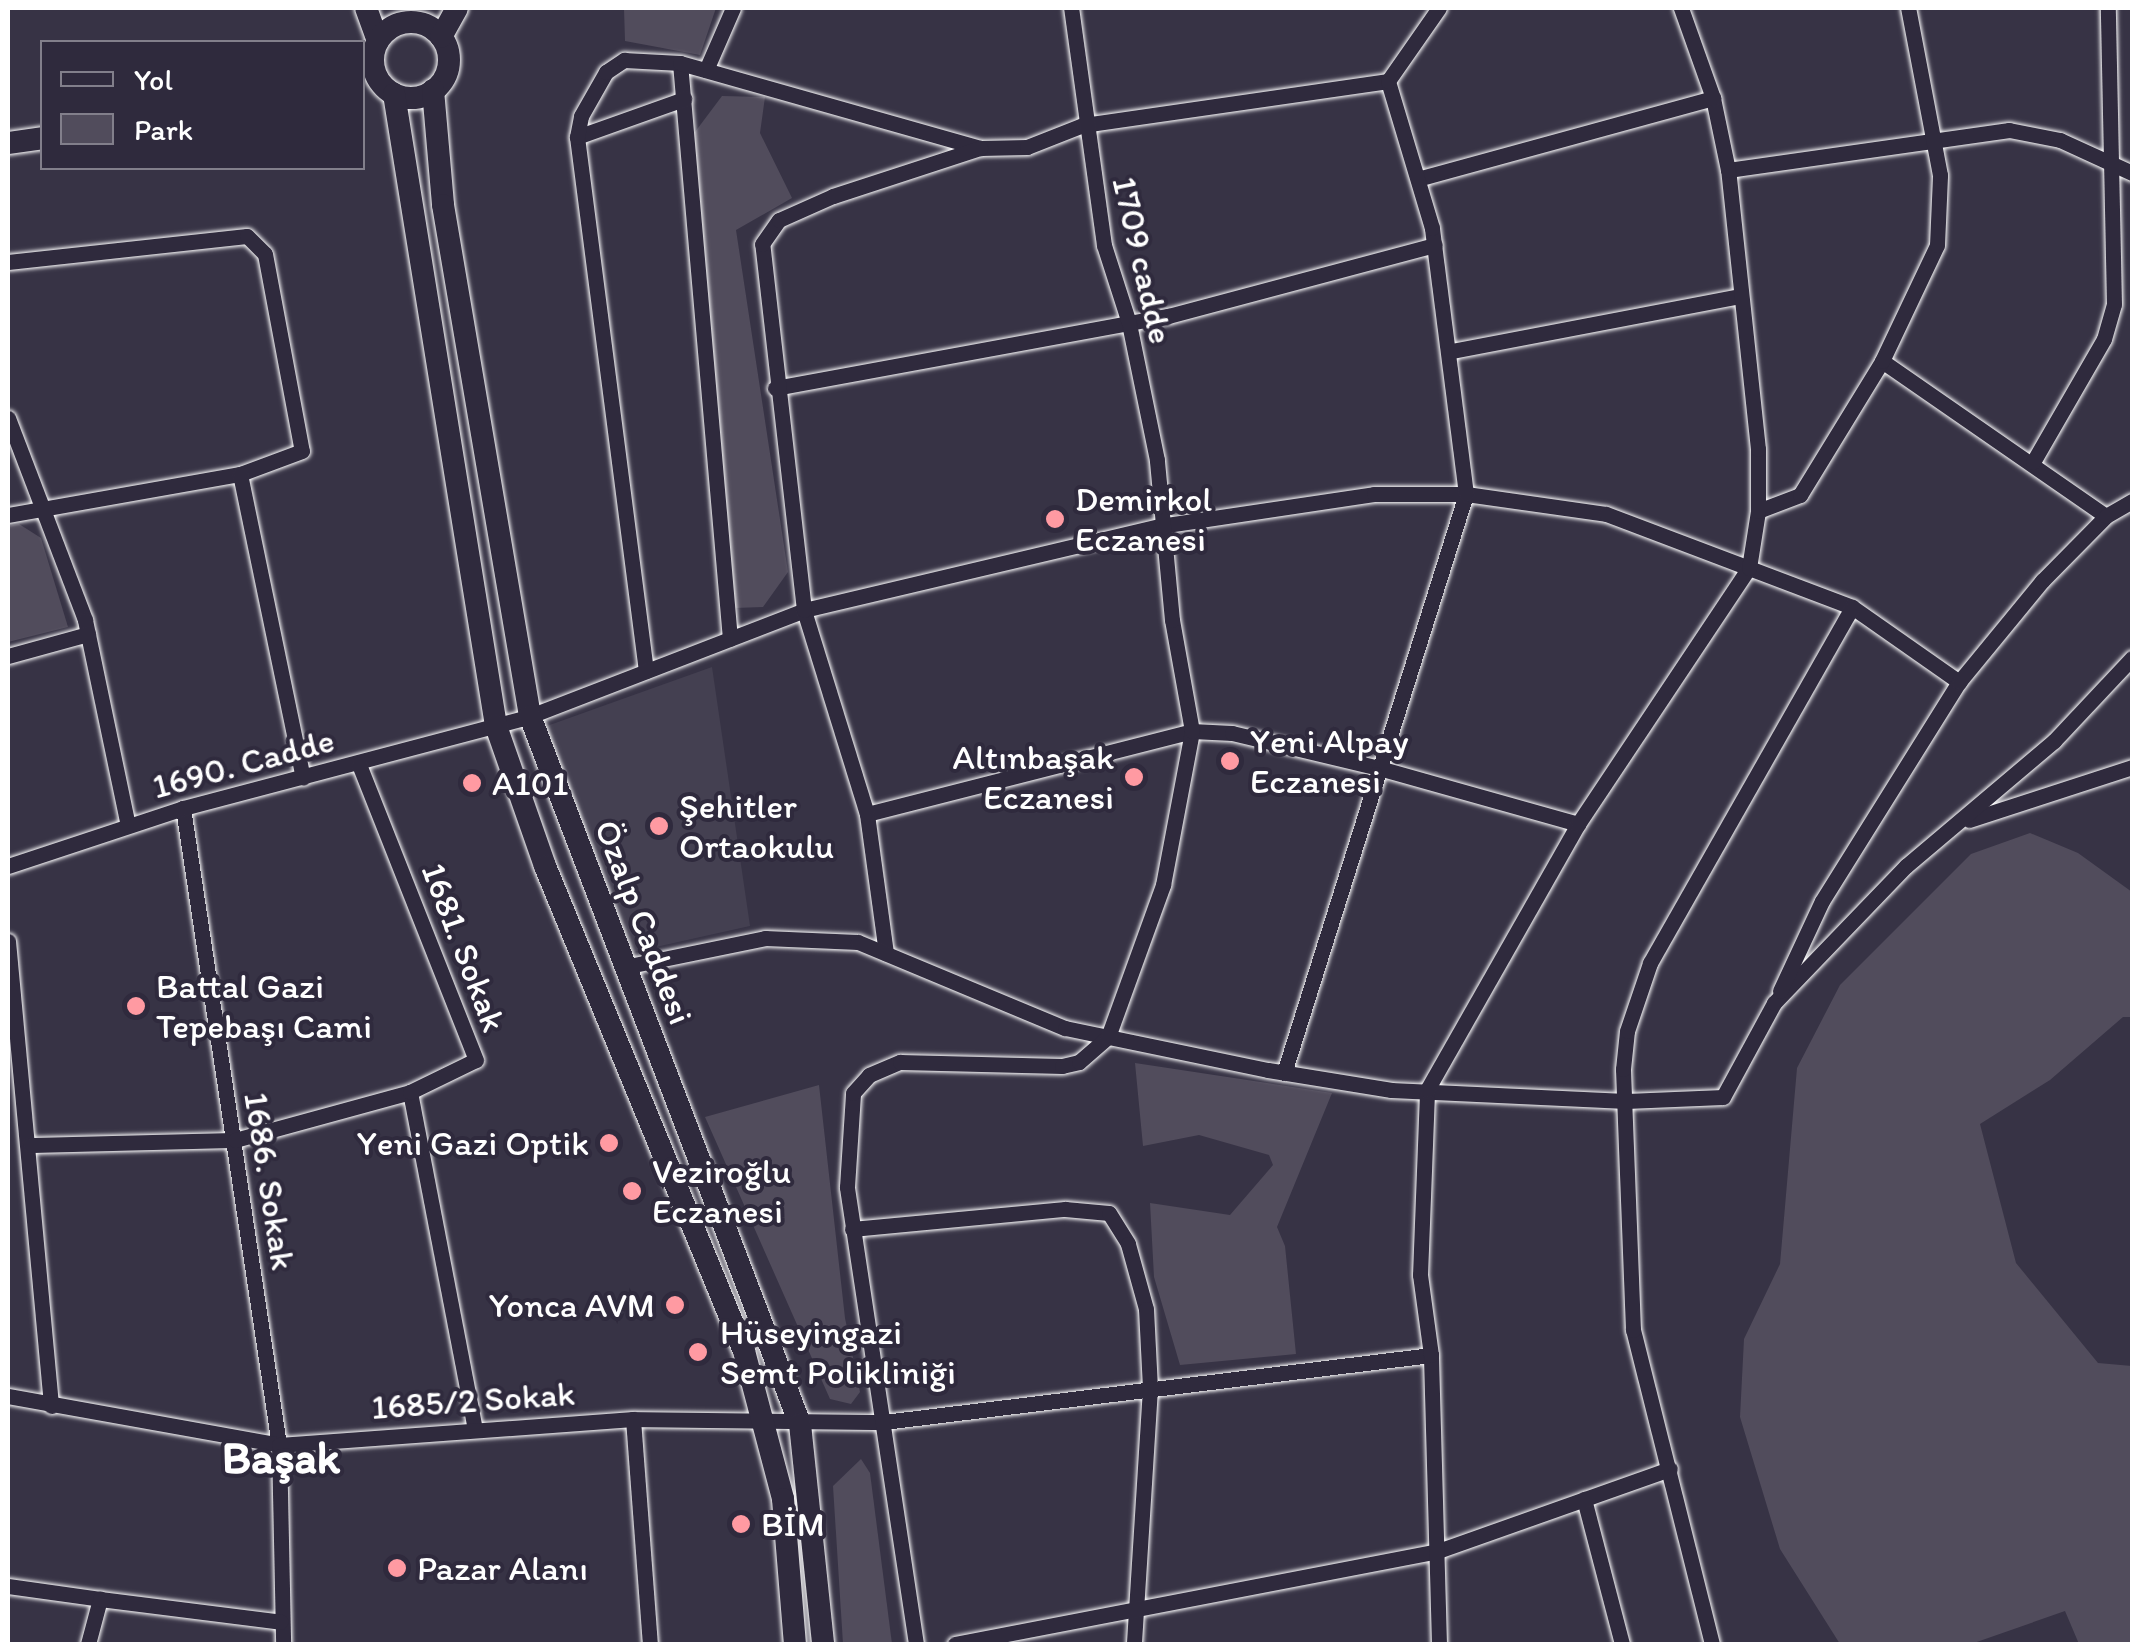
<!DOCTYPE html>
<meta charset="utf-8">
<style>
body{margin:0}
#map{position:relative;width:2140px;height:1652px;overflow:hidden;background:#373345;font-family:Itim,sans-serif}
div>[style]{position:absolute}
[style*='--x']{left:calc(var(--x)*1px);top:calc(var(--y)*1px);width:calc(var(--w)*1px);rotate:calc(var(--a)*1deg)}
.built>*{inset:0;background:#444051}
.green>*{inset:0;background:#514c5c}
.roads{filter:drop-shadow(0 0 2px #fff) drop-shadow(0 0 2px #fff)}
.street>*{height:15px;margin:-7.5px;padding:0 7.5px;transform-origin:7.5px;border-radius:7.5px;background:#2f2a3d}
.secondary>*{height:22px;margin:-11px;padding:0 11px;transform-origin:11px;border-radius:11px;background:#2f2a3d}
.secondary>.ring{margin:-11px;padding:0;box-sizing:content-box;background:none;border:22px solid #2f2a3d;border-radius:50%}
.dots>*{width:28px;height:28px;translate:-50% -50%;box-sizing:border-box;border:5px solid #2f2a3d;border-radius:50%}
span{translate:-50% -50%;white-space:nowrap;text-align:center;line-height:1.15;-webkit-text-stroke:8px #2f2a3d;paint-order:stroke}
.street-label{font-size:35px;color:#fff}
.poi-label{font-size:35px;color:#fff}
.left{translate:0 -50%;text-align:left}
.right{translate:-100% -50%;text-align:right}
.district-label{font-size:45px;color:#fff;font-weight:700}
.frame{position:absolute;inset:0;border:10px solid #fff;pointer-events:none}
.legend{position:absolute;left:40px;top:40px;width:325px;height:130px;box-sizing:border-box;background:#2f2a3d;border:2px solid #827f8b;margin:0;padding:12px 18px;list-style:none;font-size:30px;color:#fff}
.legend li{display:flex;align-items:center;gap:20px;height:50px}
.legend b{width:50px;border:2px solid #827f8b}
</style>
<div id="map">
<div class="built">
<div style="clip-path:polygon(712px 667px,750px 926px,633px 952px,544px 727px)"></div>
</div>
<div class="green">
<div style="clip-path:polygon(624px 8px,716px 8px,700px 55px,625px 41px)"></div>
<div style="clip-path:polygon(722px 96px,765px 97px,760px 133px,792px 198px,736px 230px,788px 572px,763px 607px,735px 608px,692px 136px)"></div>
<div style="clip-path:polygon(19px 524px,41px 538px,68px 627px,8px 642px,8px 526px)"></div>
<div style="clip-path:polygon(2030px 833px,2078px 853px,2132px 892px,2132px 1017px,2123px 1017px,2050px 1080px,1980px 1124px,2016px 1263px,2098px 1363px,2132px 1366px,2132px 1644px,2079px 1644px,2065px 1611px,1971px 1644px,1840px 1644px,1780px 1549px,1740px 1417px,1744px 1339px,1780px 1264px,1797px 1068px,1840px 985px,1971px 854px)"></div>
<div style="clip-path:polygon(1135px 1063px,1332px 1093px,1277px 1227px,1285px 1246px,1296px 1354px,1180px 1365px,1154px 1277px,1150px 1203px,1230px 1215px,1273px 1165px,1269px 1155px,1199px 1135px,1143px 1146px)"></div>
<div style="clip-path:polygon(819px 1085px,845px 1318px,860px 1392px,851px 1404px,830px 1399px,705px 1117px)"></div>
<div style="clip-path:polygon(861px 1459px,870px 1473px,892px 1644px,843px 1644px,833px 1486px)"></div>
</div>
<div class="roads">
<div class="street">
<div style="--x:680;--y:63;--w:578;--a:85.04"></div>
<div style="--x:706;--y:70;--w:68;--a:-66.5"></div>
<div style="--x:577;--y:137;--w:114;--a:-19.6"></div>
<div style="--x:1728;--y:170;--w:284;--a:-8.1"></div>
<div style="--x:2009;--y:130;--w:52;--a:11.1"></div>
<div style="--x:2060;--y:140;--w:79;--a:24.6"></div>
<div style="--x:1421;--y:178;--w:303;--a:-15.3"></div>
<div style="--x:8;--y:262;--w:240;--a:-6.2"></div>
<div style="--x:247;--y:236;--w:25;--a:45"></div>
<div style="--x:265;--y:254;--w:200;--a:79.4"></div>
<div style="--x:302;--y:451;--w:66;--a:159.6"></div>
<div style="--x:240;--y:474;--w:236;--a:170"></div>
<div style="--x:1452;--y:351;--w:293;--a:-10.8"></div>
<div style="--x:1882;--y:361;--w:272;--a:34.7"></div>
<div style="--x:775;--y:388;--w:400;--a:-10.4"></div>
<div style="--x:1168;--y:316;--w:276;--a:-14.9"></div>
<div style="--x:8;--y:418;--w:216;--a:69.1"></div>
<div style="--x:85;--y:620;--w:210;--a:78.2"></div>
<div style="--x:2033;--y:462;--w:142;--a:-60"></div>
<div style="--x:2104;--y:339;--w:36;--a:-74"></div>
<div style="--x:2114;--y:304;--w:296;--a:-91.2"></div>
<div style="--x:240;--y:474;--w:310;--a:78.3"></div>
<div style="--x:1758;--y:511;--w:45;--a:-20.9"></div>
<div style="--x:1800;--y:495;--w:157;--a:-58.5"></div>
<div style="--x:1882;--y:361;--w:128;--a:-64.6"></div>
<div style="--x:1937;--y:245;--w:70;--a:-87.5"></div>
<div style="--x:1940;--y:175;--w:170;--a:-100.8"></div>
<div style="--x:8;--y:656;--w:83;--a:-15.4"></div>
<div style="--x:646;--y:671;--w:538;--a:-97.36"></div>
<div style="--x:577;--y:137;--w:21;--a:-79"></div>
<div style="--x:581;--y:116;--w:51;--a:-60.4"></div>
<div style="--x:606;--y:72;--w:22;--a:-34"></div>
<div style="--x:624;--y:60;--w:56;--a:3.1"></div>
<div style="--x:680;--y:63;--w:313;--a:15.8"></div>
<div style="--x:981;--y:148;--w:46;--a:-1.2"></div>
<div style="--x:1027;--y:147;--w:60;--a:-21.4"></div>
<div style="--x:1083;--y:125;--w:308;--a:-8.2"></div>
<div style="--x:183;--y:808;--w:644;--a:81.43"></div>
<div style="--x:279;--y:1445;--w:199;--a:88.8"></div>
<div style="--x:867;--y:814;--w:335;--a:-14.3"></div>
<div style="--x:1192;--y:731;--w:40;--a:2.9"></div>
<div style="--x:1232;--y:733;--w:151;--a:13.4"></div>
<div style="--x:1379;--y:768;--w:207;--a:15.7"></div>
<div style="--x:1969;--y:820;--w:171;--a:-18"></div>
<div style="--x:8;--y:866;--w:184;--a:-18.3"></div>
<div style="--x:183;--y:808;--w:359;--a:-14.8"></div>
<div style="--x:530;--y:716;--w:294;--a:-21.1"></div>
<div style="--x:804;--y:610;--w:366;--a:-13.3"></div>
<div style="--x:1160;--y:526;--w:216;--a:-8.5"></div>
<div style="--x:1374;--y:494;--w:92;--a:0"></div>
<div style="--x:1466;--y:494;--w:141;--a:8.1"></div>
<div style="--x:1606;--y:514;--w:263;--a:20.7"></div>
<div style="--x:1852;--y:607;--w:131;--a:35"></div>
<div style="--x:8;--y:941;--w:467;--a:84.7"></div>
<div style="--x:886;--y:953;--w:140;--a:-97.8"></div>
<div style="--x:867;--y:814;--w:214;--a:-107.2"></div>
<div style="--x:804;--y:610;--w:368;--a:-96.5"></div>
<div style="--x:762;--y:244;--w:29;--a:-55"></div>
<div style="--x:779;--y:220;--w:59;--a:-24"></div>
<div style="--x:833;--y:196;--w:155;--a:-18.1"></div>
<div style="--x:624;--y:967;--w:144;--a:-11.6"></div>
<div style="--x:765;--y:938;--w:93;--a:2.5"></div>
<div style="--x:858;--y:942;--w:224;--a:22.6"></div>
<div style="--x:1065;--y:1028;--w:207;--a:11.7"></div>
<div style="--x:1268;--y:1070;--w:125;--a:9.2"></div>
<div style="--x:1391;--y:1090;--w:235;--a:2.7"></div>
<div style="--x:1626;--y:1101;--w:97;--a:-2.4"></div>
<div style="--x:1723;--y:1097;--w:107;--a:-61.5"></div>
<div style="--x:1774;--y:1003;--w:190;--a:-46.1"></div>
<div style="--x:1906;--y:866;--w:194;--a:-40.2"></div>
<div style="--x:2054;--y:741;--w:114;--a:-46.8"></div>
<div style="--x:1780;--y:991;--w:99;--a:-65"></div>
<div style="--x:1822;--y:901;--w:258;--a:-58"></div>
<div style="--x:1959;--y:682;--w:131;--a:-50.6"></div>
<div style="--x:2042;--y:581;--w:91;--a:-45.4"></div>
<div style="--x:2106;--y:516;--w:30;--a:-30"></div>
<div style="--x:1284;--y:1073;--w:607;--a:-72.55"></div>
<div style="--x:1466;--y:494;--w:268;--a:-97.3"></div>
<div style="--x:1432;--y:228;--w:153;--a:-106.7"></div>
<div style="--x:1388;--y:81;--w:89;--a:-55.1"></div>
<div style="--x:410;--y:1092;--w:344;--a:79.1"></div>
<div style="--x:30;--y:1145;--w:205;--a:-1.4"></div>
<div style="--x:235;--y:1140;--w:181;--a:-15.3"></div>
<div style="--x:410;--y:1092;--w:73;--a:-25.9"></div>
<div style="--x:476;--y:1060;--w:318;--a:-111.6"></div>
<div style="--x:852;--y:1229;--w:214;--a:-5.4"></div>
<div style="--x:1065;--y:1209;--w:44;--a:5.2"></div>
<div style="--x:1109;--y:1213;--w:36;--a:58"></div>
<div style="--x:1128;--y:1244;--w:67;--a:74.5"></div>
<div style="--x:1146;--y:1309;--w:79;--a:87.1"></div>
<div style="--x:1150;--y:1388;--w:256;--a:93.6"></div>
<div style="--x:8;--y:1396;--w:275;--a:10.2"></div>
<div style="--x:279;--y:1445;--w:355;--a:-4.2"></div>
<div style="--x:633;--y:1419;--w:251;--a:0.7"></div>
<div style="--x:884;--y:1422;--w:551;--a:-6.98"></div>
<div style="--x:633;--y:1419;--w:226;--a:85.7"></div>
<div style="--x:1584;--y:1499;--w:150;--a:75.3"></div>
<div style="--x:8;--y:1586;--w:93;--a:8"></div>
<div style="--x:88;--y:1644;--w:47;--a:-75.1"></div>
<div style="--x:100;--y:1599;--w:182;--a:7.2"></div>
<div style="--x:916;--y:1644;--w:462;--a:-98.6"></div>
<div style="--x:847;--y:1187;--w:94;--a:-86.3"></div>
<div style="--x:853;--y:1093;--w:24;--a:-48"></div>
<div style="--x:869;--y:1075;--w:34;--a:-23"></div>
<div style="--x:900;--y:1062;--w:162;--a:1.4"></div>
<div style="--x:1062;--y:1066;--w:17;--a:-13"></div>
<div style="--x:1079;--y:1062;--w:38;--a:-41"></div>
<div style="--x:1108;--y:1037;--w:162;--a:-70.1"></div>
<div style="--x:1163;--y:885;--w:157;--a:-79.3"></div>
<div style="--x:1192;--y:731;--w:113;--a:-100.2"></div>
<div style="--x:1172;--y:620;--w:161;--a:-95.4"></div>
<div style="--x:1157;--y:460;--w:140;--a:-101.6"></div>
<div style="--x:1129;--y:323;--w:82;--a:-107.8"></div>
<div style="--x:1104;--y:245;--w:239;--a:-97.9"></div>
<div style="--x:955;--y:1644;--w:492;--a:-10.9"></div>
<div style="--x:1438;--y:1551;--w:246;--a:-19.5"></div>
<div style="--x:1439;--y:1644;--w:289;--a:-91.6"></div>
<div style="--x:1431;--y:1355;--w:81;--a:-97.8"></div>
<div style="--x:1420;--y:1275;--w:185;--a:-87.8"></div>
<div style="--x:1427;--y:1090;--w:306;--a:-60.4"></div>
<div style="--x:1578;--y:824;--w:308;--a:-56.3"></div>
<div style="--x:1749;--y:568;--w:58;--a:-81"></div>
<div style="--x:1758;--y:511;--w:62;--a:-90"></div>
<div style="--x:1758;--y:449;--w:281;--a:-96.1"></div>
<div style="--x:1728;--y:170;--w:74;--a:-101.8"></div>
<div style="--x:1713;--y:98;--w:96;--a:-109.6"></div>
<div style="--x:1712;--y:1644;--w:324;--a:-104.1"></div>
<div style="--x:1633;--y:1330;--w:261;--a:-92.2"></div>
<div style="--x:1623;--y:1069;--w:38;--a:-84"></div>
<div style="--x:1627;--y:1031;--w:72;--a:-71.3"></div>
<div style="--x:1650;--y:963;--w:409;--a:-60.4"></div>
</div>
<div class="secondary">
<div style="--x:366;--y:8;--w:35;--a:70"></div>
<div class="ring" style="left:373px;top:22px;width:54px;height:54px"></div>
<div style="--x:441;--y:37;--w:33;--a:-61"></div>
<div style="--x:433;--y:90;--w:115;--a:85"></div>
<div style="--x:443;--y:205;--w:518;--a:80.34"></div>
<div style="--x:530;--y:716;--w:758;--a:69.13"></div>
<div style="--x:800;--y:1424;--w:221;--a:84"></div>
<div style="--x:394;--y:94;--w:640;--a:80.83"></div>
<div style="--x:496;--y:726;--w:148;--a:70.7"></div>
<div style="--x:545;--y:866;--w:524;--a:67.69"></div>
<div style="--x:744;--y:1351;--w:153;--a:75.2"></div>
<div style="--x:783;--y:1499;--w:145;--a:85.3"></div>
<div style="--x:8;--y:143;--w:34;--a:-8"></div>
</div>
</div>
<div class="dots">
<div style="left:1055px;top:519px;background:#ff9aa2"></div>
<div style="left:1230px;top:761px;background:#ff9aa2"></div>
<div style="left:1134px;top:777px;background:#ff9aa2"></div>
<div style="left:472px;top:783px;background:#ff9aa2"></div>
<div style="left:659px;top:826px;background:#ff9aa2"></div>
<div style="left:136px;top:1006px;background:#ff9aa2"></div>
<div style="left:609px;top:1143px;background:#ff9aa2"></div>
<div style="left:632px;top:1191px;background:#ff9aa2"></div>
<div style="left:675px;top:1305px;background:#ff9aa2"></div>
<div style="left:698px;top:1352px;background:#ff9aa2"></div>
<div style="left:741px;top:1524px;background:#ff9aa2"></div>
<div style="left:397px;top:1568px;background:#ff9aa2"></div>
</div>
<div class="street-label">
<span style="left:1143px;top:260px;rotate:77deg">1709 cadde</span>
<span style="left:243px;top:763px;rotate:-15deg">1690. Cadde</span>
<span style="left:644px;top:922px;rotate:69deg">Özalp Caddesi</span>
<span style="left:464px;top:947px;rotate:69deg">1681. Sokak</span>
<span style="left:270px;top:1181px;rotate:81deg">1686. Sokak</span>
<span style="left:473px;top:1400px;rotate:-4deg">1685/2 Sokak</span>
</div>
<div class="poi-label">
<span class="left" style="left:1075px;top:519px">Demirkol<br>Eczanesi</span>
<span class="left" style="left:1250px;top:761px">Yeni Alpay<br>Eczanesi</span>
<span class="right" style="left:1114px;top:777px">Altınbaşak<br>Eczanesi</span>
<span class="left" style="left:492px;top:783px">A101</span>
<span class="left" style="left:679px;top:826px">Şehitler<br>Ortaokulu</span>
<span class="left" style="left:156px;top:1006px">Battal Gazi<br>Tepebaşı Cami</span>
<span class="right" style="left:589px;top:1143px">Yeni Gazi Optik</span>
<span class="left" style="left:652px;top:1191px">Veziroğlu<br>Eczanesi</span>
<span class="right" style="left:655px;top:1305px">Yonca AVM</span>
<span class="left" style="left:720px;top:1352px">Hüseyingazi<br>Semt Polikliniği</span>
<span class="left" style="left:761px;top:1524px">BİM</span>
<span class="left" style="left:417px;top:1568px">Pazar Alanı</span>
</div>
<div class="district-label">
<span style="left:281px;top:1458px">Başak</span>
</div>
<div class="frame"></div>
<ul class="legend">
<li><b style="height:12px;background:#2f2a3d"></b>Yol</li>
<li><b style="height:28px;background:#514c5c"></b>Park</li>
</ul>
</div>
